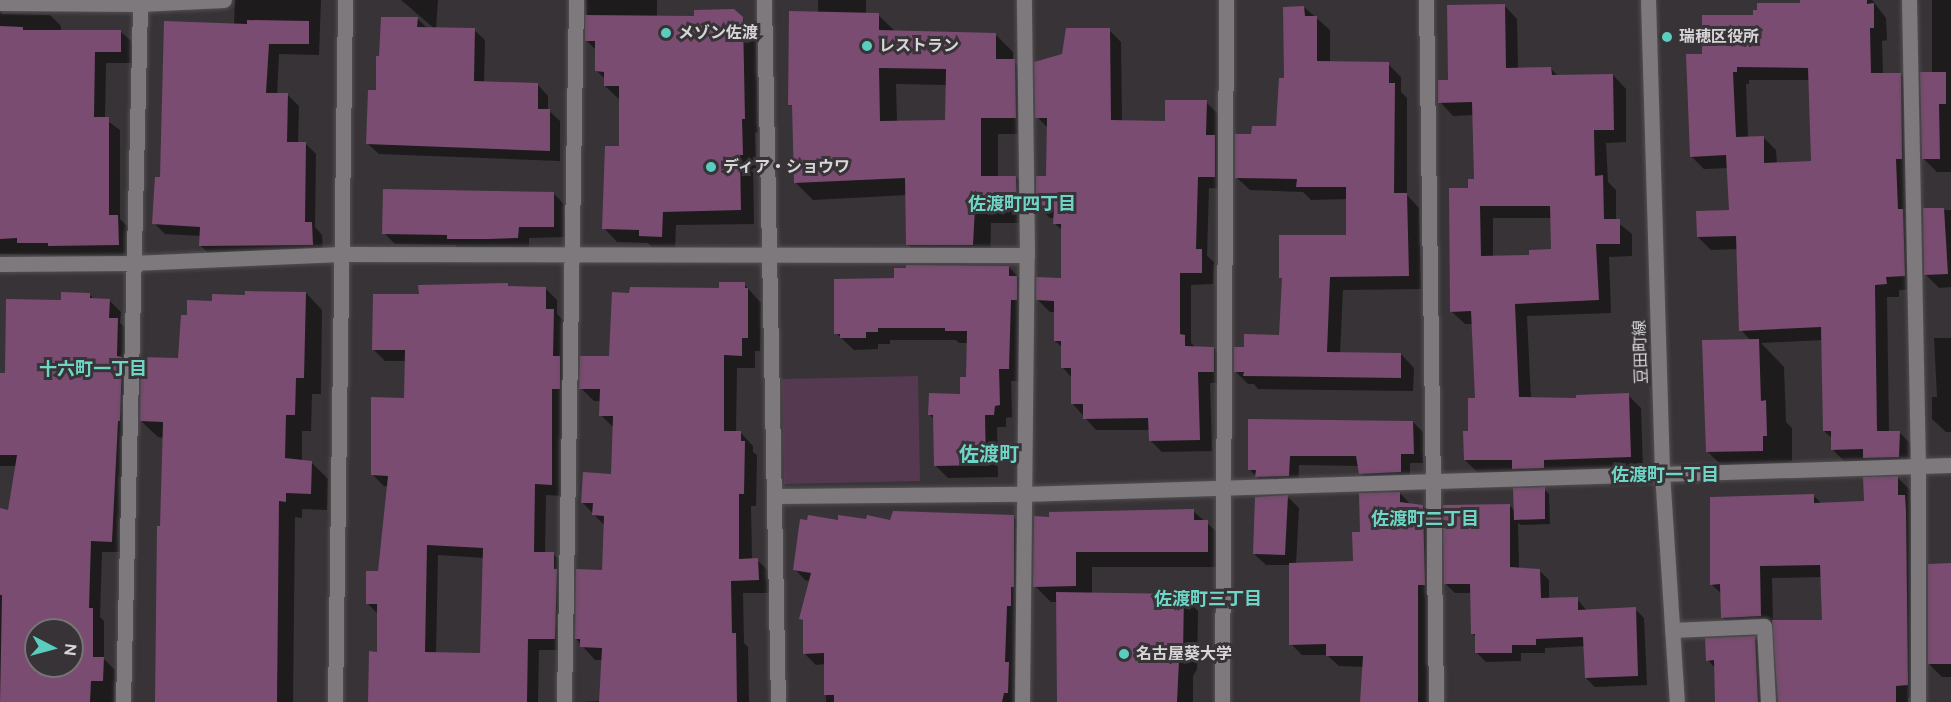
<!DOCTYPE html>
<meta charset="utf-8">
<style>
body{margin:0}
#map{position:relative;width:1951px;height:702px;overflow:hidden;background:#373336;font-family:Figtree,"Noto Sans JP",sans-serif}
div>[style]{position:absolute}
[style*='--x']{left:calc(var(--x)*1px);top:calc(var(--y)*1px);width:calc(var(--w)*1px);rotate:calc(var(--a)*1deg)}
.green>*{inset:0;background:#553950}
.shadow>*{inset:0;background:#0007}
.building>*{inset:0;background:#7a4c71}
.roads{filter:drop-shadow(0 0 2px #534f52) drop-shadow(0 0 2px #534f52)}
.minor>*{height:15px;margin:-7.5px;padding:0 7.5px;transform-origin:7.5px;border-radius:7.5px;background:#7e797d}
.dots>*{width:16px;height:16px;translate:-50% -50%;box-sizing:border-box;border:3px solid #373336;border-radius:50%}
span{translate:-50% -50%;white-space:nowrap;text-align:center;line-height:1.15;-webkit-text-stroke:6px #373336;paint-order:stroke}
.poi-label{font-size:16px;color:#d7d5d7;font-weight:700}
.left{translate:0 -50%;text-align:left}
.street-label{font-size:16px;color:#d7d5d7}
.neighbourhood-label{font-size:18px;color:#6dd6c7;font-weight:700}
.quarter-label{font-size:20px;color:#6dd6c7;font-weight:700}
.north{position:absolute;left:24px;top:618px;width:60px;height:60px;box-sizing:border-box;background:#373336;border:2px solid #777476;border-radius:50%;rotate:96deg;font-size:16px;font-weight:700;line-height:24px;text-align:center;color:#d7d5d7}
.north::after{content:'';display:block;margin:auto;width:21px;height:27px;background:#59cebf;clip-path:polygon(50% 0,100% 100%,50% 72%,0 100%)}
</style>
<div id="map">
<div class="green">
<div style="clip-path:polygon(918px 376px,920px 481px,784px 484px,782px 379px)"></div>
</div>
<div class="shadow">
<div style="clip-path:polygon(0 0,2px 14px,50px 15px,61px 26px,61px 31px,120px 31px,132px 42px,132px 63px,106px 63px,105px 119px,120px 130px,120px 219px,129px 228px,129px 256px,0 254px)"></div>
<div style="clip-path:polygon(235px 0,321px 0,319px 55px,279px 54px,277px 95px,288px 95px,299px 106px,298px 143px,305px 143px,316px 154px,315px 227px,322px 235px,323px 255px,211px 256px,200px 245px,201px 236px,165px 234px,154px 223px,162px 178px,234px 25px)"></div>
<div style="clip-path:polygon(401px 0,438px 0,436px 29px,474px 30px,485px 40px,484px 83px,538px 85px,548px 96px,548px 110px,560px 121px,560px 161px,379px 154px,368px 144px,381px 57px,417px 18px,428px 29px,435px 29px)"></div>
<div style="clip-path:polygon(586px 0,657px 0,657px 18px,742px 18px,756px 33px,758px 132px,755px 133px,756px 168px,753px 168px,754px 224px,676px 225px,675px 250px,654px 249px,648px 243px,617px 242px,604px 228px,621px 148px,619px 99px,605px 86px,605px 79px,597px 71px,596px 50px,587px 41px)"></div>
<div style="clip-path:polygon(evenodd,818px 0,866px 0,866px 15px,878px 15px,896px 32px,996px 35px,1013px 52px,1013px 61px,1031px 78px,1032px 134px,998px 134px,998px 177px,1016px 177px,1033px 194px,1033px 223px,991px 223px,990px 262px,924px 262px,907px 244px,907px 195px,813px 200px,796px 183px,794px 108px,790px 104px,818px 12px,818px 0,896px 84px,947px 85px,946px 122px,897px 122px,896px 84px)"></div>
<div style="clip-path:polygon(evenodd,1801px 0,1872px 0,1886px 18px,1887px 40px,1882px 41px,1883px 74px,1900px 74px,1913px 87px,1917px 289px,1899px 290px,1899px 297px,1887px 297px,1889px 432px,1899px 432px,1912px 445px,1911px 469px,1846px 463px,1833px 450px,1833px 439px,1824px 431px,1823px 340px,1761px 343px,1784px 367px,1786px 422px,1792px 428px,1792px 461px,1788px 462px,1788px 476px,1733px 477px,1707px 451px,1751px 341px,1741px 330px,1738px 249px,1711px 250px,1698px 237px,1730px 211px,1728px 168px,1704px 169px,1691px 156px,1703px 56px,1754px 16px,1801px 4px,1801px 0,1749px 80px,1810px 80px,1812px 162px,1777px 164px,1776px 150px,1763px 137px,1748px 138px,1746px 84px,1749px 84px,1749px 80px)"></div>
<div style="clip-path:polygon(1932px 0,1951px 0,1951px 172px,1937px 172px,1923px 158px,1932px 74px)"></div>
<div style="clip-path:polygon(evenodd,1504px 5px,1517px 19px,1518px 69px,1551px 69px,1558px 76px,1613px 75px,1626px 89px,1626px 142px,1606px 143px,1608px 182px,1616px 190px,1616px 221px,1632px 234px,1632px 256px,1609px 257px,1611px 313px,1527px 316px,1531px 399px,1577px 399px,1628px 395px,1641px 408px,1643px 469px,1478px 473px,1465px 460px,1476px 399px,1473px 324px,1465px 324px,1451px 311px,1469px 189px,1476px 180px,1474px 115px,1453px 116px,1440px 102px,1450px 81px,1504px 5px,1493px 218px,1552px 218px,1553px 251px,1531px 256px,1493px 257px,1493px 218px)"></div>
<div style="clip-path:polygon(1304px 7px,1330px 30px,1330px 63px,1388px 64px,1401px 77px,1401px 92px,1407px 98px,1407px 195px,1419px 208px,1421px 289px,1343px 290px,1340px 354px,1401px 354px,1414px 368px,1413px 391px,1258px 389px,1254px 384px,1248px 384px,1235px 371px,1245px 348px,1280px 337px,1283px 279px,1281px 277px,1348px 236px,1348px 199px,1311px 200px,1303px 192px,1250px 190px,1236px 177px,1253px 135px,1277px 128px,1285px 80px)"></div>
<div style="clip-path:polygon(1109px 30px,1121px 42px,1122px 121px,1166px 122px,1206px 102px,1218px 114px,1227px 189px,1209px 188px,1207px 256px,1214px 262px,1213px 284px,1191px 285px,1191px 343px,1196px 348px,1214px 348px,1226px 360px,1225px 383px,1210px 383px,1212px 451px,1162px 452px,1150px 440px,1150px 430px,1096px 430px,1072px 403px,1072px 378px,1063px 368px,1063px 348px,1055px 341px,1056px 312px,1050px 312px,1038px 300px,1062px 279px,1063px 231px,1054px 223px,1055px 218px,1050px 218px,1038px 206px,1047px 177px,1048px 128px,1037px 117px,1063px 56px)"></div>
<div style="clip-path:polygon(553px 193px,564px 204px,565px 237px,529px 238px,529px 249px,459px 250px,455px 245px,395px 244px,384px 233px)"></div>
<div style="clip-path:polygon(1924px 210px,1951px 210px,1951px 287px,1939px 288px,1926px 275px)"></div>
<div style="clip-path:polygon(1009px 267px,1021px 280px,1021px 381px,1011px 381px,1012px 417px,1006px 418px,1006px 427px,997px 427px,998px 477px,948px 478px,935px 465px,934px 419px,930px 415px,961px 395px,967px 378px,968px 343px,959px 343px,956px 340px,890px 340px,890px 344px,878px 344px,878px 349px,854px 350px,836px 333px,895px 280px)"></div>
<div style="clip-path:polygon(744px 284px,761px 303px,760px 351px,755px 351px,755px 368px,737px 368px,736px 432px,740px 432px,753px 446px,753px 452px,757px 455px,756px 506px,751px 506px,752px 560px,757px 560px,771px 573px,771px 593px,743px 593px,744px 643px,748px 647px,749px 702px,583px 702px,601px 701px,603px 660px,595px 660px,576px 639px,604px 571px,605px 526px,582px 502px,613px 476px,614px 428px,601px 415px,601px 401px,594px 401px,581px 388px,611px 357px,721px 290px)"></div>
<div style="clip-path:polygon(evenodd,507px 285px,510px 288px,545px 288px,557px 300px,557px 314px,565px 322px,563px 496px,546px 495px,545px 553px,553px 554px,565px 565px,566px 650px,539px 650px,538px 702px,369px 702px,378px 653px,378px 614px,367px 603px,379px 572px,388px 486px,384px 486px,372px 474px,406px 399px,406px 361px,385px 361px,373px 349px,420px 296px,507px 285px,438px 555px,485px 558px,482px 654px,436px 654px,438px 555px)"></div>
<div style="clip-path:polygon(306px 293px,322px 310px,321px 394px,312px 394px,311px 431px,302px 431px,302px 461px,311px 462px,328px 479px,327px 510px,302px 509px,302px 518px,295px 517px,293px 702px,157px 702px,164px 438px,158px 437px,141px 421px,179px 360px,189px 317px,213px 302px,246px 297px)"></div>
<div style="clip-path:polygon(evenodd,89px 294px,95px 300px,109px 300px,121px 312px,120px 323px,129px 331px,123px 552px,102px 552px,100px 617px,104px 621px,104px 659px,115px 670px,114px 702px,0 702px,0 526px,9px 512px,17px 466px,0 466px,0 374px,7px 375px,63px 301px,89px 294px,36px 630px,72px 630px,72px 666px,36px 666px,36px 630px)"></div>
<div style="clip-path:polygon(1934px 338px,1951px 338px,1951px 432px,1946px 432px,1932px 419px,1932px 397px,1937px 397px)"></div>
<div style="clip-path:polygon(1250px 421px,1413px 422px,1423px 432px,1423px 463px,1410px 463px,1410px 482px,1370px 483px,1361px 473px,1359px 466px,1299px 465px,1298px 485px,1259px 479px,1249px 469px)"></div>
<div style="clip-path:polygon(evenodd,1898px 478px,1910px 490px,1910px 502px,1917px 509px,1920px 697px,1908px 698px,1908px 702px,1779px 702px,1774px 628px,1735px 630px,1722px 617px,1722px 594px,1711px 584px,1813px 495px,1822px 504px,1866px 503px,1898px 478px,1822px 577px,1823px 621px,1773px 622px,1772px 578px,1822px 577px)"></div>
<div style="clip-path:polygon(1544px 489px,1549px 494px,1550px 524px,1521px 525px,1518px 523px,1519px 569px,1540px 571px,1549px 580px,1549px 600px,1577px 599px,1587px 611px,1635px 609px,1644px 618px,1647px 685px,1595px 687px,1586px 678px,1585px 646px,1545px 648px,1545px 653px,1521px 653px,1521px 661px,1486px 662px,1476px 652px,1476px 637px,1472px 633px,1472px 593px,1455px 593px,1446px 584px,1509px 505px,1515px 511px)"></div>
<div style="clip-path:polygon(1400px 493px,1411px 505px,1423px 506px,1434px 517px,1432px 702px,1362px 702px,1364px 667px,1339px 666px,1327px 655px,1302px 655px,1291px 644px,1290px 565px,1266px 565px,1254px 554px,1288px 497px,1299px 508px,1296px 565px,1355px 562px,1361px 534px)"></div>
<div style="clip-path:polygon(1193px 511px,1223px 537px,1224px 567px,1092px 567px,1092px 594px,1183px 595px,1198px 611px,1197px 669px,1193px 676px,1193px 702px,1057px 702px,1057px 602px,1051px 602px,1035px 586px,1050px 518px)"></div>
<div style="clip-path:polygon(1014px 517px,1025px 528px,1018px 702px,826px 702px,825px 664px,816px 665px,805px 654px,804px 622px,801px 618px,810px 581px,805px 580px,795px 569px,839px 521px,891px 522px)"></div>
<div style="clip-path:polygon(1951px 564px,1951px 677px,1942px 677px,1929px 664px)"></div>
<div style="clip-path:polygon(1754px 638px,1767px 650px,1769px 702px,1716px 702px,1715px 668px,1708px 660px)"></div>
</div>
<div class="building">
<div style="clip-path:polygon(evenodd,1800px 0,1867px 0,1867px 4px,1874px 3px,1874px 28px,1870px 28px,1871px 73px,1901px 73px,1902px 159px,1896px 159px,1898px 209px,1903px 209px,1905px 276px,1886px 277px,1887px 284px,1875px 285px,1877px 431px,1900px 431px,1899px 457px,1863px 458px,1863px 449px,1831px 450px,1831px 431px,1823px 431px,1821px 327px,1739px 331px,1736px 236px,1697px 237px,1696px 211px,1729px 210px,1726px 155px,1690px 157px,1686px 54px,1702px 54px,1702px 15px,1753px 15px,1753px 10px,1757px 10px,1757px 3px,1800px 3px,1800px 0,1737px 67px,1808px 68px,1811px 161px,1764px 163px,1764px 136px,1736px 137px,1733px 72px,1737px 72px,1737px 67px)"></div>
<div style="clip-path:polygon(evenodd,1505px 4px,1506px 68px,1551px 67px,1552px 75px,1613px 74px,1614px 130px,1594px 130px,1595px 176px,1603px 175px,1604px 219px,1620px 219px,1620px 244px,1596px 244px,1599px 300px,1515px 304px,1519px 397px,1576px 398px,1576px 395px,1629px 393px,1631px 457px,1544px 460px,1544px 468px,1512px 469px,1512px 460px,1464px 460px,1463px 431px,1468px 431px,1468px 398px,1475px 398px,1471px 311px,1450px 312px,1449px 188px,1468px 188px,1468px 179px,1474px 179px,1472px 102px,1438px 103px,1438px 80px,1448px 80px,1447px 5px,1505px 4px,1480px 206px,1550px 206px,1551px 249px,1529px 250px,1529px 255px,1481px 256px,1480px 206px)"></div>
<div style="clip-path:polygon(1304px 6px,1305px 16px,1317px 16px,1317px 61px,1389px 62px,1389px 83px,1395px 83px,1394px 193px,1407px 193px,1409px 276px,1330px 277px,1327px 352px,1401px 353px,1401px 378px,1243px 376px,1244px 372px,1234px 372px,1234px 347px,1244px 347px,1244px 334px,1279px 335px,1282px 278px,1279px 278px,1279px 235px,1346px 235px,1346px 187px,1296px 187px,1297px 179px,1235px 178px,1235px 134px,1251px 134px,1252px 126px,1276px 126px,1279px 78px,1284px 78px,1283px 7px)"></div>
<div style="clip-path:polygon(734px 9px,743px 17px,745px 119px,742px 119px,743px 155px,740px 155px,741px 210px,663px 212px,662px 237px,639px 236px,639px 230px,602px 229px,605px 146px,619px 146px,619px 86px,604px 86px,604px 72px,595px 71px,595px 41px,585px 41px,585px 15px,694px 16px,694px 10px)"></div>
<div style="clip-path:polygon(evenodd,789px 11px,879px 13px,879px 30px,996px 33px,996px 59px,1015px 59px,1016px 118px,981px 118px,981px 176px,1016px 176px,1017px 207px,975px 207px,973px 245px,906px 245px,905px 178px,794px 183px,792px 105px,788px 105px,789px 11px,879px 68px,946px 69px,945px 120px,880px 121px,879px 68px)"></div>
<div style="clip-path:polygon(381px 17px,418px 17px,417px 27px,475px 28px,474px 81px,538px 83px,538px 109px,550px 109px,550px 151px,366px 144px,368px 90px,376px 90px,376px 56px,379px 56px)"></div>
<div style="clip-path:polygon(247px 20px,309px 21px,309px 44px,269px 44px,266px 93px,288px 93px,287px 142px,306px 142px,305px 222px,312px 222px,313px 245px,199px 246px,200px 227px,152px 224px,155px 177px,160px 177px,164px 21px,247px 24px)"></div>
<div style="clip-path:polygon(0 26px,23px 27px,23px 30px,121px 30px,121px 52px,95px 52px,94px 117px,109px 117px,109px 215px,118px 215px,119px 245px,48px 246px,48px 243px,17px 243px,17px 238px,0 239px)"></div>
<div style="clip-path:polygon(1066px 28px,1110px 28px,1111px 120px,1165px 121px,1165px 100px,1207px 100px,1206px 135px,1215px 135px,1215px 177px,1198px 177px,1196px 249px,1202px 249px,1202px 273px,1180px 273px,1180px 334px,1185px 335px,1185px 346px,1214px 347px,1214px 372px,1198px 372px,1200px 440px,1149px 441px,1148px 418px,1083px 419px,1083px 404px,1071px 404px,1071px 368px,1061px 368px,1061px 341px,1054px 341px,1054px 301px,1036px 300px,1036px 277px,1061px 278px,1061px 224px,1053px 224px,1054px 207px,1036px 207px,1036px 176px,1046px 176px,1047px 118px,1035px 118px,1034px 62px,1062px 54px)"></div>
<div style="clip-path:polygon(1920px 72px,1946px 72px,1946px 104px,1939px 104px,1940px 159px,1922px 159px)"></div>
<div style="clip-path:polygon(383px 189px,554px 192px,554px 227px,519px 227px,518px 238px,489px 239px,447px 239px,447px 235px,382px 234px)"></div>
<div style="clip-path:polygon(1923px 208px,1944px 208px,1948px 274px,1924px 275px)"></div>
<div style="clip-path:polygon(906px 265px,1009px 266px,1009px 276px,1017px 276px,1017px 300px,1011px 300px,1009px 369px,999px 369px,1000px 405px,995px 406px,994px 415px,985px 415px,986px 465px,934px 466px,933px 415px,928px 415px,929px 393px,960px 394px,960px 377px,966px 377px,967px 331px,945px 331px,945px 328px,878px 328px,878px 332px,866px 332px,866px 338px,840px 338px,840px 334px,834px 334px,834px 279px,894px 278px,894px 268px,906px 268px)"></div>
<div style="clip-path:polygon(719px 282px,745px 282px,745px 288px,748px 288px,748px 338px,742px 338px,742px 356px,724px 355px,724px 431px,741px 431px,741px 441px,745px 441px,744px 494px,739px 494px,739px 559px,758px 558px,759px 580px,731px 581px,732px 633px,736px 633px,737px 702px,599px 702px,602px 648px,580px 647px,580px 639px,575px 639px,576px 569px,602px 570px,604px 516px,592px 515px,593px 503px,581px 503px,583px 472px,611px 474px,613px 416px,599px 416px,600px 389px,579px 389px,580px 356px,609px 356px,612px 292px,629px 293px,630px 287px,719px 288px)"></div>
<div style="clip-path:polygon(evenodd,508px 283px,508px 286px,546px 287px,546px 309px,554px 309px,553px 356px,560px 356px,560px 389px,552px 389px,552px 485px,535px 484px,534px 552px,554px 552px,554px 569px,557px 569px,555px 639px,528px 639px,527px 702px,368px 702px,369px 651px,377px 652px,377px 604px,366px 604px,366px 571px,378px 571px,388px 476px,371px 475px,371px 397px,404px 398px,405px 350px,372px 350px,373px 294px,419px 294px,418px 285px,508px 283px,427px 545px,483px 548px,480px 653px,425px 652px,427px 545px)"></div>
<div style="clip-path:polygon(245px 291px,306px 292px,304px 378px,296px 378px,295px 415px,286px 415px,285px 458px,312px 461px,311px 494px,286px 493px,286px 502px,279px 501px,277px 702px,155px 702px,157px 526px,160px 526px,163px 422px,140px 421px,141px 357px,178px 358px,181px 315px,187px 315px,187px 300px,212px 301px,212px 294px,245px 295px)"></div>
<div style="clip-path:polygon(evenodd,61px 292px,90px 293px,90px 298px,110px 299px,109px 318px,118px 318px,117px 356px,122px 357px,120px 421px,118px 421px,112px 542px,91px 541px,89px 608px,93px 608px,93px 657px,104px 657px,103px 681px,91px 681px,90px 702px,0 702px,2px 595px,0 595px,0 508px,8px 510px,17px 455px,0 455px,0 373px,5px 373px,6px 299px,61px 300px,61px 292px,36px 630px,72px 630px,72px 666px,36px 666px,36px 630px)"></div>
<div style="clip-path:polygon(1759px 339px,1761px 401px,1766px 400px,1767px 436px,1763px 436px,1763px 451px,1706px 452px,1702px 340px)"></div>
<div style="clip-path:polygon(1248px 419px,1413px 421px,1414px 454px,1401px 454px,1401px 472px,1359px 474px,1356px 456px,1290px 456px,1289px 476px,1255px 477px,1256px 470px,1248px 470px)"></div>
<div style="clip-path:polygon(1898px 476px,1898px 495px,1905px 495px,1906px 511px,1908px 685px,1896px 686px,1896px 702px,1778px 702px,1772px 620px,1822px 620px,1820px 565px,1760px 566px,1761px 616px,1721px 618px,1720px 584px,1710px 585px,1710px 497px,1814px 494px,1814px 503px,1864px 501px,1863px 477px)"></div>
<div style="clip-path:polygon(1545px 487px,1545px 519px,1514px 520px,1513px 488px)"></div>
<div style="clip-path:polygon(1400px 492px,1400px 502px,1423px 505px,1425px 585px,1418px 585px,1418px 702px,1360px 702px,1363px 656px,1326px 656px,1326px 644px,1289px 645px,1289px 563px,1353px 561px,1352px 532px,1360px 532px,1359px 493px)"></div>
<div style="clip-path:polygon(1288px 495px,1285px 555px,1253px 554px,1255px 497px)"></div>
<div style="clip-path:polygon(1510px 504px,1510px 567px,1540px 569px,1541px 598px,1578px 597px,1578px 610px,1636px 607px,1638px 676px,1585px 678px,1583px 637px,1536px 639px,1536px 645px,1512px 645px,1512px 653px,1475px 653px,1475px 634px,1471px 634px,1470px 584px,1444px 584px,1443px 505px)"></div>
<div style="clip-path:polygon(1194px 509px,1194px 520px,1208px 520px,1208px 552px,1076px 552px,1076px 586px,1033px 587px,1034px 516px,1049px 517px,1049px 512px)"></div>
<div style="clip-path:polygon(893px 511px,1014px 515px,1014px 587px,1011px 587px,1011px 606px,1007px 606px,1005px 662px,1009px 662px,1008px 693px,1004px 693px,1002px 702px,834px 702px,834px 695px,824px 695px,824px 653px,803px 654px,803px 620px,799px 619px,811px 573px,793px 570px,800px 519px,807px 520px,808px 515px,838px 520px,838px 515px,866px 519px,867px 515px,890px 520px)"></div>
<div style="clip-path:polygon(1951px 563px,1951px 664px,1928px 664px,1928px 564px)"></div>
<div style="clip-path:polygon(1056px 592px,1184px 594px,1183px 654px,1179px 661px,1177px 702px,1057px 702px)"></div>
<div style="clip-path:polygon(1755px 636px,1758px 702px,1715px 702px,1714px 660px,1706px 661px,1705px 638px)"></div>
</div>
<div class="roads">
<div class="minor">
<div style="--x:764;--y:0;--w:702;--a:88.86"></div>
<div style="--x:1426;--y:0;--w:702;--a:89.18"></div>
<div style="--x:1648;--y:0;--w:472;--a:88.3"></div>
<div style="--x:1662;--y:472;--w:230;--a:86.3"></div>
<div style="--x:1909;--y:0;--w:465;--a:88.9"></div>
<div style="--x:1918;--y:465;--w:237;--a:90"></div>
<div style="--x:0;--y:3;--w:140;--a:0.4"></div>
<div style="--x:140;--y:4;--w:84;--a:-2.7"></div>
<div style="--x:0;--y:264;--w:132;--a:-0.4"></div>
<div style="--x:132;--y:263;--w:209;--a:-2.5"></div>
<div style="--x:341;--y:254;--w:686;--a:0.08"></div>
<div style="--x:775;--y:496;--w:248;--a:-0.5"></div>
<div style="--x:1023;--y:494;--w:928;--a:-1.79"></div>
<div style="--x:1672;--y:630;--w:92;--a:-2.5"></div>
<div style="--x:1764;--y:626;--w:76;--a:87"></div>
<div style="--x:123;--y:702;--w:698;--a:-88.6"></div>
<div style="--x:335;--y:702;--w:702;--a:-89.18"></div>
<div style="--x:564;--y:702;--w:702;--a:-89.02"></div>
<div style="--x:1022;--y:702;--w:447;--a:-89.4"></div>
<div style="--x:1027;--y:255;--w:255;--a:-90.7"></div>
<div style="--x:1222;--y:702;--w:702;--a:-89.67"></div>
</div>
</div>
<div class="dots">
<div style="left:666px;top:33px;background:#59cebf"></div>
<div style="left:1667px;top:37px;background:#59cebf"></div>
<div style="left:867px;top:46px;background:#59cebf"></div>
<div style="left:711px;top:167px;background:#59cebf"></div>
<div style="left:1124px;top:654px;background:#59cebf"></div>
</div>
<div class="poi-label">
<span class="left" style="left:678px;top:33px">メゾン佐渡</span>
<span class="left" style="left:1679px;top:37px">瑞穂区役所</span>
<span class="left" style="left:879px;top:46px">レストラン</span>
<span class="left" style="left:723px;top:167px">ディア・ショウワ</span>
<span class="left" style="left:1136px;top:654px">名古屋葵大学</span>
</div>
<div class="street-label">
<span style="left:1641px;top:352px;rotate:-92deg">豆田町線</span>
</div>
<div class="neighbourhood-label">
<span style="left:1022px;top:204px">佐渡町四丁目</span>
<span style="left:93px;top:369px">十六町一丁目</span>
<span style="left:1665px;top:475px">佐渡町一丁目</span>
<span style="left:1425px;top:519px">佐渡町二丁目</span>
<span style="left:1208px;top:599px">佐渡町三丁目</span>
</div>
<div class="quarter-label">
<span style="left:989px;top:454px">佐渡町</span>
</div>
<div class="north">N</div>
</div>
